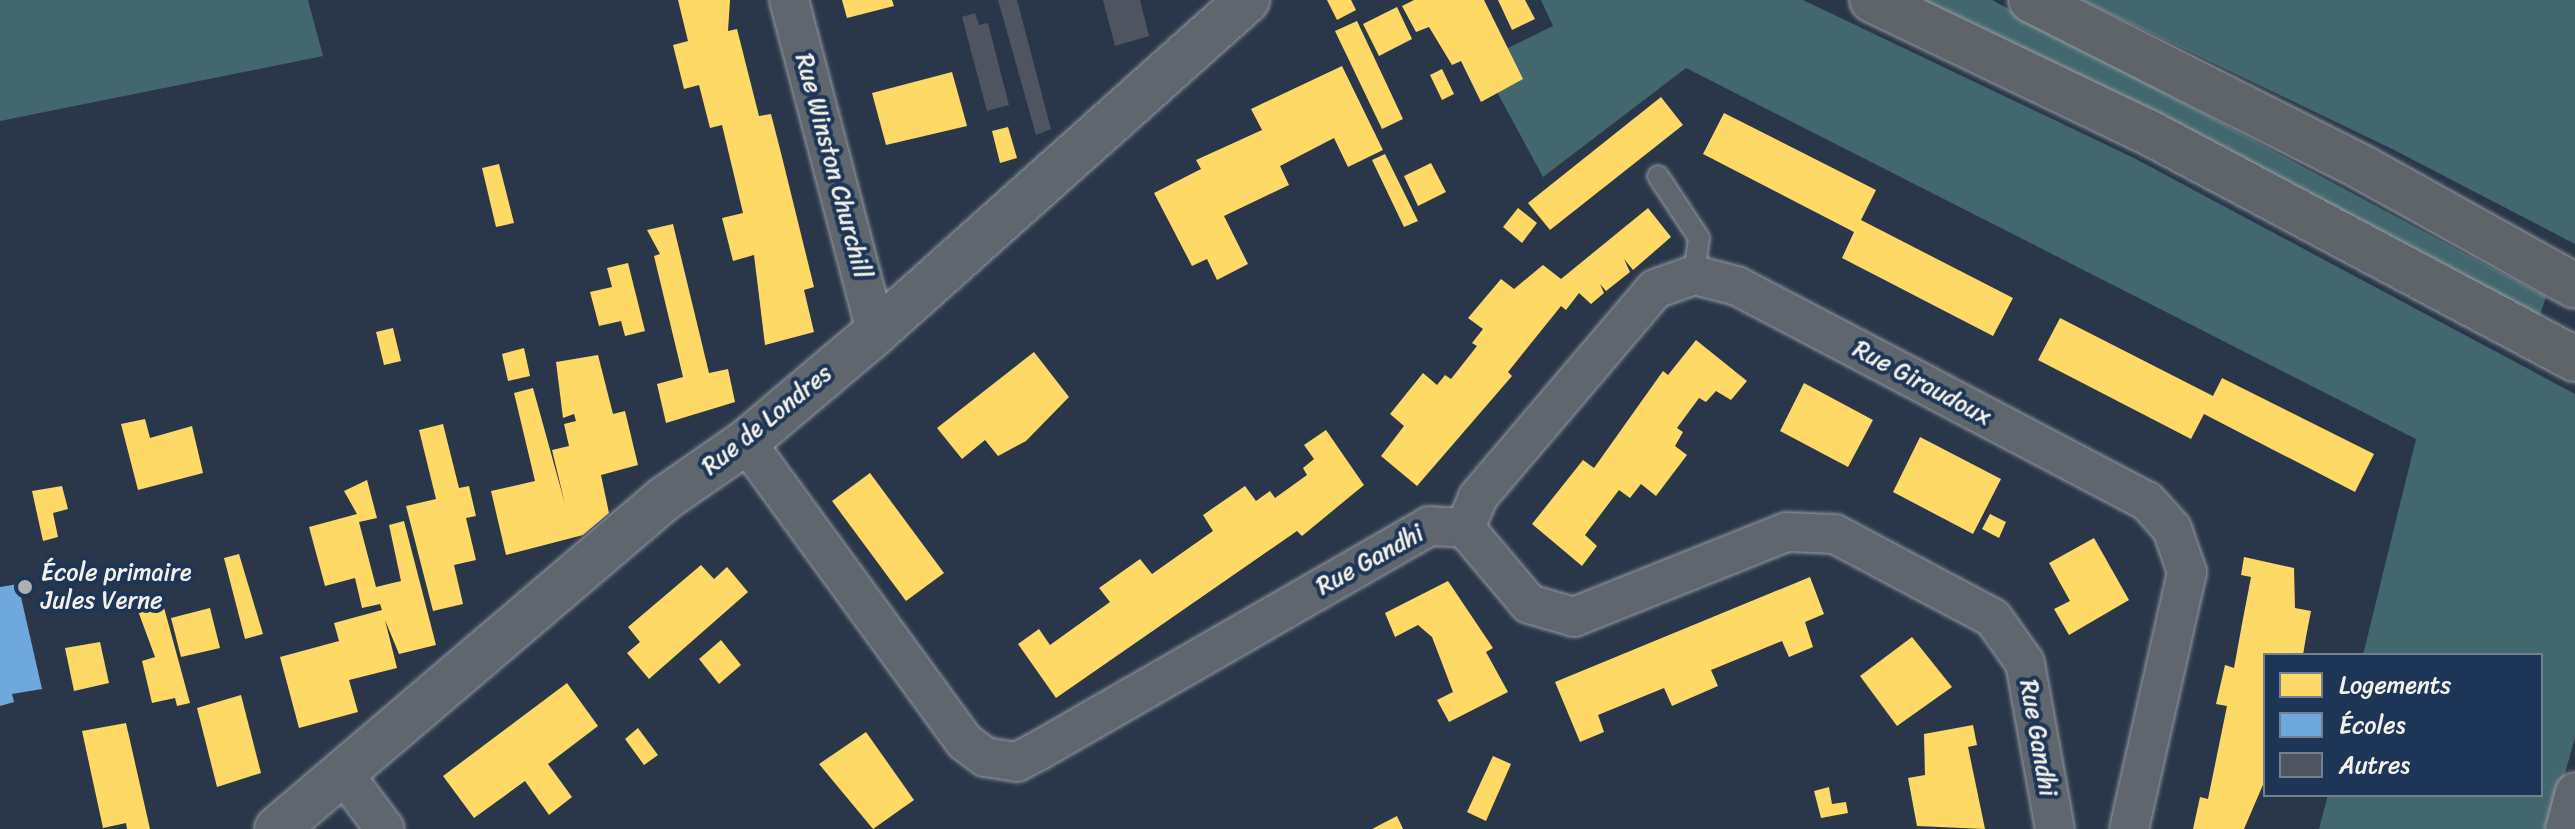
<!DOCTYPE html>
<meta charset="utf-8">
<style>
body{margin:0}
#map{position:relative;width:2575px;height:829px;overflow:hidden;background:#2a374a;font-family:Sriracha,sans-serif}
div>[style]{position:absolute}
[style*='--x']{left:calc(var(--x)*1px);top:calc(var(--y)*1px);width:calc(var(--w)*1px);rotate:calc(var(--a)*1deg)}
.green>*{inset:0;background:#43676e}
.homes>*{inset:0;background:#ffd966}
.schools>*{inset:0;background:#6fa8dc}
.building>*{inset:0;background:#4f5461}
.roads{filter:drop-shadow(0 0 2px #979ca3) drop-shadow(0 0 2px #979ca3)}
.service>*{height:20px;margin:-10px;padding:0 10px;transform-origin:10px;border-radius:10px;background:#60666e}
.minor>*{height:38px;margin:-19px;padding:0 19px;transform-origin:19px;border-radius:19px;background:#60666e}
.tertiary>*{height:44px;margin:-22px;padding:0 22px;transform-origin:22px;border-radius:22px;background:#60666e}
.motorway>*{height:44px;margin:-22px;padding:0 22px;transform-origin:22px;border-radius:22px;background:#5e6468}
.dots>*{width:22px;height:22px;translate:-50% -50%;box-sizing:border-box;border:4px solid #1d3557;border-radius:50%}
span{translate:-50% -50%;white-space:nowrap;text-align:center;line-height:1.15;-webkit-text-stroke:8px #1d3557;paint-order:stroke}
.street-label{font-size:24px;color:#f4f1e8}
.poi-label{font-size:24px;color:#f4f1e8}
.left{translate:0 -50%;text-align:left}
.legend{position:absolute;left:2263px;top:653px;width:280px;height:144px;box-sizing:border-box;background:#1d3557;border:2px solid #738091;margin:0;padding:10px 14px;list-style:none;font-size:24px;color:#f4f1e8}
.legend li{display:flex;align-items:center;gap:16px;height:40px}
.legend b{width:40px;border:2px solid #738091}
</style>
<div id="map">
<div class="green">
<div style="clip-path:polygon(0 0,308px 0,323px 56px,0 121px)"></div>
<div style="clip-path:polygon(1541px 0,1803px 0,2134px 158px,2575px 394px,2575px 737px,2550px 829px,2319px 829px,2328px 795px,2541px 795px,2541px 655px,2363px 655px,2416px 439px,1686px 68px,1543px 177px,1497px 92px,1508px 48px,1553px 26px)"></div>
<div style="clip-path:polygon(1909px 0,1992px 0,2546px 297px,2539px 318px)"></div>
<div style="clip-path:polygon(2082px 0,2575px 0,2575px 244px,2394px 150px)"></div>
</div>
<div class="homes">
<div style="clip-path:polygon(678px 0,730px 0,728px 31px,737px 29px,759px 116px,771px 114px,782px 157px,814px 287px,804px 290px,814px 332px,765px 345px,754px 255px,733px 261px,722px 218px,743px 213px,722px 125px,710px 128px,699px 85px,684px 89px,673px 45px,688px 41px)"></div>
<div style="clip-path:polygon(842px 0,892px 0,894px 6px,847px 18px)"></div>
<div style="clip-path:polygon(1327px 0,1351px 0,1356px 10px,1337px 20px)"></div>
<div style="clip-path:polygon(1414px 0,1484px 0,1523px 79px,1481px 102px,1461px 61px,1452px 65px,1429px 27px,1416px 32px,1402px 6px)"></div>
<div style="clip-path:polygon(1498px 0,1525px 0,1535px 19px,1512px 30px)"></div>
<div style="clip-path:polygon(1397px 7px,1412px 39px,1379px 56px,1363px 24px)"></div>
<div style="clip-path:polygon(1357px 21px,1403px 119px,1382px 129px,1335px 31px)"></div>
<div style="clip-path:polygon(1342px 66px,1383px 150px,1348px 167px,1334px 138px,1280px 166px,1289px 185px,1224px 216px,1248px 264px,1217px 280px,1207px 259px,1192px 266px,1154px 193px,1201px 169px,1196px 160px,1262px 130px,1251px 109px)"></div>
<div style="clip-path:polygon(1442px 69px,1454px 94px,1442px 100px,1430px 75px)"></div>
<div style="clip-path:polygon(952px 72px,967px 126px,886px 145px,872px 93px)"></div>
<div style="clip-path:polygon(1661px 97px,1683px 125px,1550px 230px,1528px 203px)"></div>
<div style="clip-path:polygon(1724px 113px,1876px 190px,1861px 220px,2013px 298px,1993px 336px,1842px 258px,1854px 232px,1703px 154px)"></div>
<div style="clip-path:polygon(1008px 127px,1017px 158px,1000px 163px,992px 131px)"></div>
<div style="clip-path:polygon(1385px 154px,1418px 221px,1404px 227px,1372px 160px)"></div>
<div style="clip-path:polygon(1431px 163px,1446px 192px,1418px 206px,1404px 176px)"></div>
<div style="clip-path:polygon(499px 164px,514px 223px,496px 227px,482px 168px)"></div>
<div style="clip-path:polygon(1518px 208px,1537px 223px,1522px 243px,1503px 227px)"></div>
<div style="clip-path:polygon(1648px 208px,1671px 237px,1633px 270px,1624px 259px,1630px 272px,1606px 291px,1600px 284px,1604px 293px,1591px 304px,1579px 293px,1566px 310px,1561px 306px,1508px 372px,1512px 376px,1417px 486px,1381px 456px,1404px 426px,1390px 414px,1423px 373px,1437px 385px,1445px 375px,1451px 379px,1477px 346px,1472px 343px,1483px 329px,1468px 318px,1501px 279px,1514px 289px,1543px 265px,1561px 279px)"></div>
<div style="clip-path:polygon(673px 224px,709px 373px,728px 369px,735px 402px,666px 423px,657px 384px,683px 377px,654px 256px,660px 254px,647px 230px)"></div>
<div style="clip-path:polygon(628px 263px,645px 331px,625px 336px,621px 321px,599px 326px,590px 292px,612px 287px,607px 268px)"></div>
<div style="clip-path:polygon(2060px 318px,2213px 396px,2222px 378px,2374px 454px,2355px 492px,2204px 414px,2191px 439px,2038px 360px)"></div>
<div style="clip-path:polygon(393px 328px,401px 361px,384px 365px,376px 332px)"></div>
<div style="clip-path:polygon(1696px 340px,1747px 381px,1731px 400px,1716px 391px,1706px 402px,1699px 398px,1677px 428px,1683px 432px,1675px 446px,1687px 455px,1656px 496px,1641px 484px,1630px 498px,1619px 490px,1585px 535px,1597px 546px,1582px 566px,1532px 524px,1583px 460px,1594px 468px,1663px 371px,1668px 375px)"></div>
<div style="clip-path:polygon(524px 348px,530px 376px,508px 381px,502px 354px)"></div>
<div style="clip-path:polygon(1034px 352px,1069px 397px,1026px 441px,998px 456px,985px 440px,962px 459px,937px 428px)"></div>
<div style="clip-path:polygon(598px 355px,613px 414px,625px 411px,638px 465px,601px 475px,609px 513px,583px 535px,506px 555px,491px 491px,535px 481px,514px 393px,533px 388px,565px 504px,552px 450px,569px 446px,564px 424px,576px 421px,574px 414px,563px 418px,556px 362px)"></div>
<div style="clip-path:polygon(1804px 383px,1873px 420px,1848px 467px,1780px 431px)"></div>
<div style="clip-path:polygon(145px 419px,150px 438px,192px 426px,203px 473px,138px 490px,121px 424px)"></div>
<div style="clip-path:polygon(443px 424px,459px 488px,469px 486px,476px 516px,466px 518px,476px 560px,454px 565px,463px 604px,433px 611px,406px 506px,436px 499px,419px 430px)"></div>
<div style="clip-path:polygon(1326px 430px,1364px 485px,1302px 536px,1297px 531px,1056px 698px,1018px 644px,1039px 629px,1050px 645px,1110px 602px,1099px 588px,1140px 559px,1152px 574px,1213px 531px,1203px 515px,1245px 486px,1256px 501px,1270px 491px,1275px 498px,1307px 475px,1303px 468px,1314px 459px,1304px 445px)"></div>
<div style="clip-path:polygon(1920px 437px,2001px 479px,1973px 534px,1893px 492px)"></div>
<div style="clip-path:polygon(870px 473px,944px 573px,906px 601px,832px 501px)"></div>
<div style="clip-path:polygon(367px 480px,377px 518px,359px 522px,376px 587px,401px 581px,389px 525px,404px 521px,436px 645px,399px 654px,385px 620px,397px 668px,349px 680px,358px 712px,299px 728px,280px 657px,339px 641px,334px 623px,382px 610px,380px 604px,362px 608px,355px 578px,325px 586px,309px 527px,357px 514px,344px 491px)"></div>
<div style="clip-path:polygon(62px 486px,68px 509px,53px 513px,58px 537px,43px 541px,32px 491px)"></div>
<div style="clip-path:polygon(1990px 514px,2006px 522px,1999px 538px,1982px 529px)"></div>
<div style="clip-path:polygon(2094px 538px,2129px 600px,2069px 635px,2054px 609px,2070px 601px,2049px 563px)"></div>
<div style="clip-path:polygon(239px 554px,263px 634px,245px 639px,224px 558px)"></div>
<div style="clip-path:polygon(2244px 557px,2294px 568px,2295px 608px,2311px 611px,2306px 637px,2303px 655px,2265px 655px,2265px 780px,2244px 829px,2193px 829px,2200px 797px,2208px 799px,2227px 706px,2216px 704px,2225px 665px,2234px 668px,2242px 624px,2251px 577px,2241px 575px)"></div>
<div style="clip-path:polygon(701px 565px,714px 579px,727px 567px,748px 592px,649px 679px,627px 653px,640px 642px,628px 627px)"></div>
<div style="clip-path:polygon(1810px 577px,1824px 614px,1805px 622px,1813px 647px,1789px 657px,1782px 641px,1711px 670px,1718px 686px,1672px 706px,1664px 688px,1598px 715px,1604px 732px,1580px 742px,1555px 682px)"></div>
<div style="clip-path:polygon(1448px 581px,1493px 648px,1486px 652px,1508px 692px,1449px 722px,1437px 700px,1453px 692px,1432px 637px,1418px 625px,1395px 637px,1385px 613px)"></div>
<div style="clip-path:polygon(160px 593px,190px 703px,177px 706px,175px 698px,152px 703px,142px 661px,155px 657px,134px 600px)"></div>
<div style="clip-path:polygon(210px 608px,220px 648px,181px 657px,171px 618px)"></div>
<div style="clip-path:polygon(1912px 637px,1952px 687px,1897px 726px,1860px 676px)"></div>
<div style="clip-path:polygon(721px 640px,741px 665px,719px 684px,699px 659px)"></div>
<div style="clip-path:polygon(100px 642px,109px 683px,74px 691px,65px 648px)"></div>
<div style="clip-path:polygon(567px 683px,598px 726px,548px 764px,572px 797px,549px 815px,525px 781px,474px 818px,443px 776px)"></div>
<div style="clip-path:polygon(241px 695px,261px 773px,217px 787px,197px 708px)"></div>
<div style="clip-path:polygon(126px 723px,150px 829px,127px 829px,126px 823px,103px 828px,82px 731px)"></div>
<div style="clip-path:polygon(1973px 725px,1977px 745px,1968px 747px,1985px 829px,1917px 826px,1908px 778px,1925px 775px,1924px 734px)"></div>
<div style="clip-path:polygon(638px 728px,658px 755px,644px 765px,625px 739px)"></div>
<div style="clip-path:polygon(866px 732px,914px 800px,873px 829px,819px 764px)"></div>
<div style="clip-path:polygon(1493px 756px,1511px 764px,1486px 821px,1467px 812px)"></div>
<div style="clip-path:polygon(1829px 787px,1832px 804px,1846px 802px,1848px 813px,1821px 818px,1814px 791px)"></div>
<div style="clip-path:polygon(1397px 816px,1403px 829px,1372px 829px)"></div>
</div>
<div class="schools">
<div style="clip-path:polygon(18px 584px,42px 689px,12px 694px,14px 702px,0 706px,0 587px)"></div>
</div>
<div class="building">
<div style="clip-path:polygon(998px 0,1017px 0,1051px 129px,1036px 135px)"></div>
<div style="clip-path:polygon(1103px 0,1140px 0,1149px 36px,1115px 46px)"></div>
<div style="clip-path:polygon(975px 13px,979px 25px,988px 23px,1009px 105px,987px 111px,962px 17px)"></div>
</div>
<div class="roads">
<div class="service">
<div style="--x:1658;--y:176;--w:74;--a:56.5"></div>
<div style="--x:1699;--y:238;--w:37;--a:98"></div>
</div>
<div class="minor">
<div style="--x:789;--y:0;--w:343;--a:75.3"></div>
<div style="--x:746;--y:442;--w:371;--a:53.9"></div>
<div style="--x:965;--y:742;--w:25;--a:37"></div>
<div style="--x:985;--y:757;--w:32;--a:9"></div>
<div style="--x:1017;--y:762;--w:24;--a:-28"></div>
<div style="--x:1038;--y:751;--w:451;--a:-29.9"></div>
<div style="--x:1429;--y:526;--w:36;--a:3"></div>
<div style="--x:1465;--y:528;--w:99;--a:49.9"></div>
<div style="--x:1529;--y:604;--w:47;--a:16.1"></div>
<div style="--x:1574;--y:617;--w:229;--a:-21.8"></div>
<div style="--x:1787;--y:532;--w:48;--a:2.4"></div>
<div style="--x:1835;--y:534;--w:179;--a:28"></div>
<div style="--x:1993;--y:618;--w:55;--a:54.6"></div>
<div style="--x:2025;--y:663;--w:169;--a:79.8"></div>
<div style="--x:1465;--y:528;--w:34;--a:-67"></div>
<div style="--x:1478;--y:497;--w:273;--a:-49.6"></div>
<div style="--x:1655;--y:289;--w:41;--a:-19.7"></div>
<div style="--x:1694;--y:275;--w:44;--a:14.3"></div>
<div style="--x:1737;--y:286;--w:463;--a:27.7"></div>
<div style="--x:2147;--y:501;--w:38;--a:48"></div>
<div style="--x:2172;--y:529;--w:46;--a:70.8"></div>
<div style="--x:2187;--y:572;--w:263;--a:102.7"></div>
<div style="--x:342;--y:772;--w:71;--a:53"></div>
<div style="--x:2565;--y:829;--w:38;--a:-75"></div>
</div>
<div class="tertiary">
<div style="--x:277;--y:829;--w:509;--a:-40.45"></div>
<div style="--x:664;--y:499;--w:100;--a:-34.8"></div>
<div style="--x:746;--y:442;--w:170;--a:-40.2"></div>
<div style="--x:876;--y:332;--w:498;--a:-41.8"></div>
</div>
<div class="motorway">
<div style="--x:1872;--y:0;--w:304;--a:25.6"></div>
<div style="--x:2146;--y:131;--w:486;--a:28"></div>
<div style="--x:2031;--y:0;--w:374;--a:26.8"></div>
<div style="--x:2365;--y:169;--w:240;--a:29.1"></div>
</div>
</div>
<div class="dots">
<div style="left:25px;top:587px;background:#adb0b1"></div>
</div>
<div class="street-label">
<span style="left:833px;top:166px;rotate:75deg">Rue Winston Churchill</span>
<span style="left:1922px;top:383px;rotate:28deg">Rue Giraudoux</span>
<span style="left:767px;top:420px;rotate:-39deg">Rue de Londres</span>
<span style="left:1370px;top:560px;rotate:-29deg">Rue Gandhi</span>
<span style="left:2038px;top:738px;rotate:80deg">Rue Gandhi</span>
</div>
<div class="poi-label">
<span class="left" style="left:41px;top:587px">École primaire<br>Jules Verne</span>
</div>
<ul class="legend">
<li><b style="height:22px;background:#ffd966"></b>Logements</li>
<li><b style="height:22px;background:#6fa8dc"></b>Écoles</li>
<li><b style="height:22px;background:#4f5461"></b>Autres</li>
</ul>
</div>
